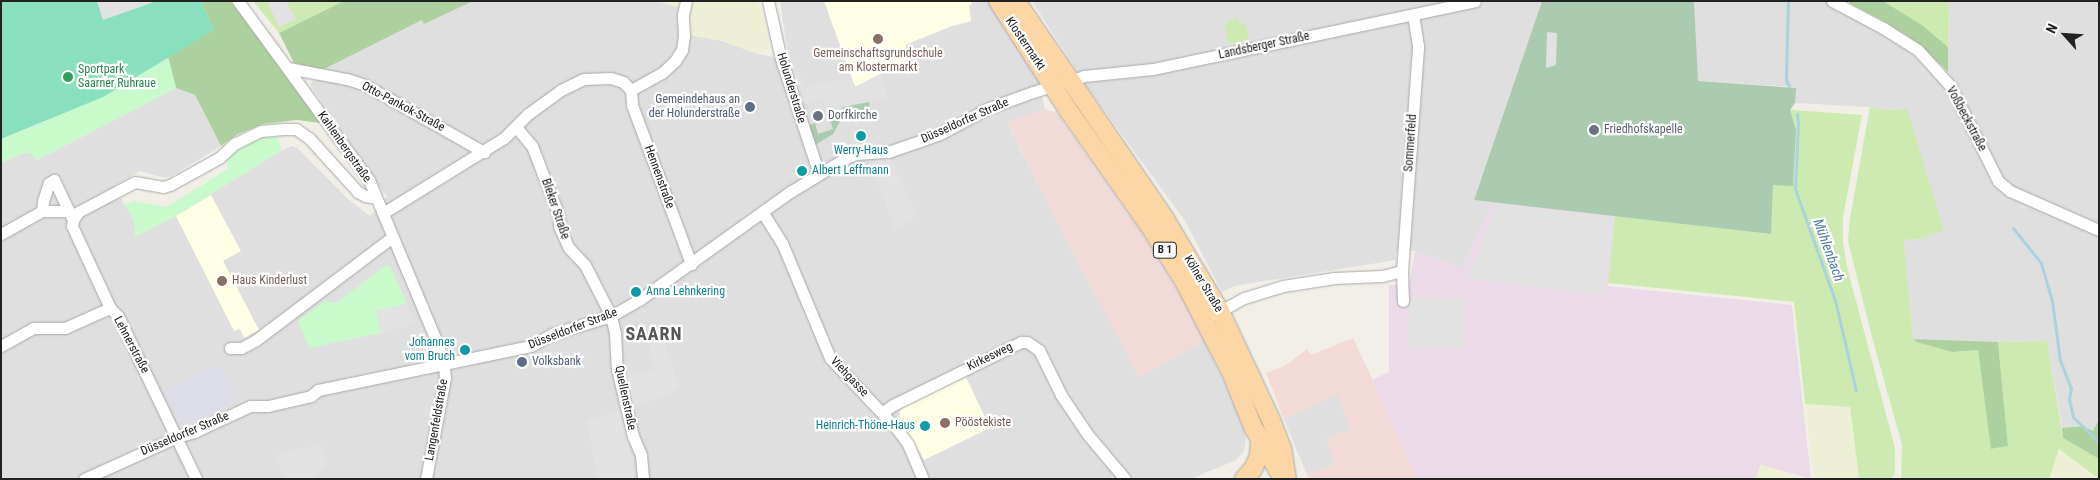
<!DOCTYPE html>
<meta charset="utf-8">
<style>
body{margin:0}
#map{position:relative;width:2100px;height:480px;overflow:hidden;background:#f2efe9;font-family:"Roboto Condensed",sans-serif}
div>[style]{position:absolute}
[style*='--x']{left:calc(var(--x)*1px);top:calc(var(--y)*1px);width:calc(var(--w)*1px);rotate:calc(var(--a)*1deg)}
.residential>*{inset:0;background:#e0dfdf}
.commercial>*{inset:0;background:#f2dad9}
.industrial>*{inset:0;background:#ebdbe8}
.education>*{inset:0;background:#ffffe5}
.farmland>*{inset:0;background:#eef0d5}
.grass>*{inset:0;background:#cdebb0}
.forest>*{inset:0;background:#add19e}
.cemetery>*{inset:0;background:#aacbaf}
.park>*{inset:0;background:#c8facc}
.pitch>*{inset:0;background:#88e0be}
.parking>*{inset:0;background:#e2e2e2}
.plaza>*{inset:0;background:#dddde8}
.stream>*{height:3px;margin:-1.5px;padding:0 1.5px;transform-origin:1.5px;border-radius:1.5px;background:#aad3df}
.roads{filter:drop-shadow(0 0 1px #a9a9a9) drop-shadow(0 0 1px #a9a9a9)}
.street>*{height:11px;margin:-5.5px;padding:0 5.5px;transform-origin:5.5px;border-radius:5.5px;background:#fff}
.primary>*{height:18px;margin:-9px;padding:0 9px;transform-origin:9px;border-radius:9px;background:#fcd6a4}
.dots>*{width:14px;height:14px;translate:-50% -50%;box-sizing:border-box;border:2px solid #fff;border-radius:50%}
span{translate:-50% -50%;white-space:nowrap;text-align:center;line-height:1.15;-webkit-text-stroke:4.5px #fff;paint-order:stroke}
.shield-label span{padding:1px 4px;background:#fff;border:1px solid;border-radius:4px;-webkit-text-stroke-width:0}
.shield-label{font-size:11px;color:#222;font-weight:700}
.street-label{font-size:12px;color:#222}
.education-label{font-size:12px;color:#785e54}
.left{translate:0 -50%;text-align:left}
.leisure-label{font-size:12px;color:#27864d}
.service-label{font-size:12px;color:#4e5e75}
.right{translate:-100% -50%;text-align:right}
.worship-label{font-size:12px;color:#5b616d}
.culture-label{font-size:12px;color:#0d838f}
.water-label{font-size:14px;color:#4a7aab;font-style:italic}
.district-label{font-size:18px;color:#555;font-weight:700;letter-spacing:1px}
.frame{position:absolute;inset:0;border:2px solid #222;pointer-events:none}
.north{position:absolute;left:2040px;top:10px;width:50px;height:50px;-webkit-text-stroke:4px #fff;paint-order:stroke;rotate:296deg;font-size:14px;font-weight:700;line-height:20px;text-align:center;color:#222}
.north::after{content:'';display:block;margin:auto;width:18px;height:22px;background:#222;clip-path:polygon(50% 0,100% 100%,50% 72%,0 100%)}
</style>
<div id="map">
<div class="residential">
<div style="clip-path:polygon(473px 1px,657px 1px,680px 7px,680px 33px,722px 41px,758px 54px,789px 60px,780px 1px,988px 1px,1038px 79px,1045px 109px,1008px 123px,1055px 218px,1139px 376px,1204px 341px,1234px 403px,1246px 438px,1244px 452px,1236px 460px,1191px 479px,1px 479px,1px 163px,26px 152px,33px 155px,37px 160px,176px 88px,195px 95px,221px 146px,170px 177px,161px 177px,140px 171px,114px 186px,134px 221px,176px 216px,275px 154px,292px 146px,297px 148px,347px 198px,370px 216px,387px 197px,310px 85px,322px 70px,340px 60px,422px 20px,424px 23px)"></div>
<div style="clip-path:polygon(1032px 1px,1542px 1px,1474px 200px,1493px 202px,1463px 268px,1415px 251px,1396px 251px,1396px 260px,1234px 286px,1222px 292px,1185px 221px,1087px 87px)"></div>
<div style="clip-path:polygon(1694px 1px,1839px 1px,1892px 38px,1931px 70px,1947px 90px,1949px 1px,2099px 1px,2099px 419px,2093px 431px,2083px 426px,2062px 428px,2047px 341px,1998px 342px,1913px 339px,1904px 240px,1920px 239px,1907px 109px,1885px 110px,1870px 107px,1795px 103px,1795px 87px,1697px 81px)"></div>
<div style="clip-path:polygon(1338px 392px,1350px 429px,1326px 440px,1336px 464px,1307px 475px,1284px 419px)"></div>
</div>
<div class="commercial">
<div style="clip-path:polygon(1045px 109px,1057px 113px,1143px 234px,1181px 296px,1204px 341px,1139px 377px,1055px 218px,1008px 122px)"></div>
<div style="clip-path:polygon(1353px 338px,1388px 412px,1418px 479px,1309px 479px,1307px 475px,1336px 464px,1326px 440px,1350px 429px,1338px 393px,1284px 419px,1266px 373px,1285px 366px,1307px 349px,1311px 355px)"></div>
</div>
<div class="industrial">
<div style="clip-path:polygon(1493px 202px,1615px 215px,1608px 286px,1792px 305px,1811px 479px,1761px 465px,1756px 479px,1418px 479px,1372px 380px,1389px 372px,1389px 285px,1409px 285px,1415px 251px,1463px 268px)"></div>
</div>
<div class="education">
<div style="clip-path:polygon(824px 1px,971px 1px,972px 4px,969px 5px,971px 21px,952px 26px,905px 45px,911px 58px,855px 87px)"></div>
<div style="clip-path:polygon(211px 195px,241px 251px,223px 261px,259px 330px,244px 338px,240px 329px,234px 331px,176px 216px)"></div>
<div style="clip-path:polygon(966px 377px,990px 428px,924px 460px,899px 418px,900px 410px,905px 406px)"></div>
</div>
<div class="farmland">
<div style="clip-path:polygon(657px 1px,756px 1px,765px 18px,770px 48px,758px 54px,723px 41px,688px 35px,687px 10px)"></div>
<div style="clip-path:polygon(1805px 404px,1850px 407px,1859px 479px,1814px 479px)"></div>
<div style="clip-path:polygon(2059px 448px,2097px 479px,2049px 479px)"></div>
<div style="clip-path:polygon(1760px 465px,1806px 479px,1756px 479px)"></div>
</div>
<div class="grass">
<div style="clip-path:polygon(253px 1px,344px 1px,279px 33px)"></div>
<div style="clip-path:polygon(1883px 1px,1949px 1px,1948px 47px,1922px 25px)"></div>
<div style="clip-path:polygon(1238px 18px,1240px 25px,1246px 24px,1249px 38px,1246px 41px,1232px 44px,1227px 41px,1225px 27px,1227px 22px)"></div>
<div style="clip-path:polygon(1870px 107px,1885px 110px,1907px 109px,1944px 230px,1920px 239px,1904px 240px,1913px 339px,1952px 352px,1978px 350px,1992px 449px,2008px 446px,1998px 342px,2047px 341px,2063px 438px,2099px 459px,2099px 479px,2059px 449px,2049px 479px,1901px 479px,1902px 445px,1872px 337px,1848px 241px,1850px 218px)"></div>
<div style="clip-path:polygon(1779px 109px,1862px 115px,1843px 217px,1843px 241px,1847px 267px,1895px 448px,1895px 473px,1891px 479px,1859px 479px,1850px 407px,1805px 404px,1794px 302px,1608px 283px,1615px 215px,1770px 234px,1773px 184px,1786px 185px)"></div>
</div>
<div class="forest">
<div style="clip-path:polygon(201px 1px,231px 1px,320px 123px,297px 120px,263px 124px,238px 134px,221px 146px,195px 95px,176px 88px,168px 57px,213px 30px)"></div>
<div style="clip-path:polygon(344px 1px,473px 1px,424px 24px,422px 20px,322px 70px,294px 63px,279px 33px)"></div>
<div style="clip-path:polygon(1850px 1px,1883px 1px,1922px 25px,1948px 47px,1948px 72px,1918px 43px,1882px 20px,1849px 3px)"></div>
<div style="clip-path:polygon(1913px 339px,1998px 342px,2008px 446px,1991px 449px,1978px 350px,1952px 352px,1917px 342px)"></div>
<div style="clip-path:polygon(2099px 419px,2099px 459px,2063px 438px,2062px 428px,2083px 426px,2093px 431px)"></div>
</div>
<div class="cemetery">
<div style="clip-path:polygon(1542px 1px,1694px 1px,1698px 81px,1796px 88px,1795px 103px,1790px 110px,1796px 130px,1793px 186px,1773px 185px,1771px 234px,1474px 200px)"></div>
<div style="clip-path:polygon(869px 102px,872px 118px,843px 116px,833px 134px,815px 145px,807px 126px,815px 123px,818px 134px,833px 129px,829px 117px,844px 113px,842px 107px)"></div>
</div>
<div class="park">
<div style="clip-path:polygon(201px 1px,214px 30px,168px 57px,176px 88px,37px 160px,33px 155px,26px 152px,1px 163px,1px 139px,46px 121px)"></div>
<div style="clip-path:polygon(261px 137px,278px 137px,282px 150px,176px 216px,135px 237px,134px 221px,125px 205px,133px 201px,166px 207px,228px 169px,226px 159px,238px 147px)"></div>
<div style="clip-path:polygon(385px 266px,390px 266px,407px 304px,376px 311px,381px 333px,309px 348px,298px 321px,325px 301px,336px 303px)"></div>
</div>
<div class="pitch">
<div style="clip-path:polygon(1px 1px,201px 1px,214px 30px,103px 97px,1px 139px)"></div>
</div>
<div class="parking">
<div style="clip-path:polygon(97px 1px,157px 1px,103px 20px)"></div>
<div style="clip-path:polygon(267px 1px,286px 1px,296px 19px,279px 27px)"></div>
<div style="clip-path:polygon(1547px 32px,1557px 33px,1556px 65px,1546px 68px)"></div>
<div style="clip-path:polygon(794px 61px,805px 89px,815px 83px,851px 79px,855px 87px,881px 75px,887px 98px,842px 107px,841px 104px,827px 108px,823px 99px,802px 106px,786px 63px)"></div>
<div style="clip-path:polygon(890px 157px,918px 216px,895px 229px,870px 162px)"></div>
<div style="clip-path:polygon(1497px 204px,1613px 218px,1605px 296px,1468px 279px)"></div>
<div style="clip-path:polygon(1410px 297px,1466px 298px,1465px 349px,1409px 349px)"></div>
<div style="clip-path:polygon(407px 304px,416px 324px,381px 333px,376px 311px)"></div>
<div style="clip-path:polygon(663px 339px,680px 388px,657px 399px,629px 405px,626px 376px,654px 369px,648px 341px)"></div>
<div style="clip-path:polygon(622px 411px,635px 479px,598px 479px,586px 420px)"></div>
<div style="clip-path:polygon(322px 444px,326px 469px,314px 471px,315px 479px,285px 479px,276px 456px,281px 453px)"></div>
</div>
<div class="plaza">
<div style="clip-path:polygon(221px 364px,239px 401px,182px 426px,164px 393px)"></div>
</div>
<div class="stream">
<div style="--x:1788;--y:1;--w:79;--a:91.5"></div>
<div style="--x:1786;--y:80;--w:7;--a:63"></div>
<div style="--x:1797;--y:114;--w:10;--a:84"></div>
<div style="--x:1798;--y:124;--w:65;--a:92.6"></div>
<div style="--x:1795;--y:189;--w:118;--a:70.2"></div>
<div style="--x:1835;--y:300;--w:93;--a:77"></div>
<div style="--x:2013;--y:228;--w:45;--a:51.3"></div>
<div style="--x:2041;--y:263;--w:40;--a:74"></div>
<div style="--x:2052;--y:301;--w:60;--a:82.3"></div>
<div style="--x:2060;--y:360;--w:30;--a:69"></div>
<div style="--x:2071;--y:388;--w:11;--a:100"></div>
<div style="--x:2069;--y:399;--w:18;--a:77"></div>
<div style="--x:2073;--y:417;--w:36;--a:44"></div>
</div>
<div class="roads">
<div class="street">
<div style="--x:238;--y:1;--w:222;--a:53.8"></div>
<div style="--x:369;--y:180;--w:173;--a:67.3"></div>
<div style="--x:436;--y:340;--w:26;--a:72"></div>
<div style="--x:444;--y:365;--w:13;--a:86"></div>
<div style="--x:445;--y:378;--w:103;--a:100.7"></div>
<div style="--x:768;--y:1;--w:59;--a:77.4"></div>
<div style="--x:781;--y:59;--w:121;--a:71.7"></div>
<div style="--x:1832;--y:1;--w:58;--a:27.9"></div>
<div style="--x:1883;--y:28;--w:41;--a:32.2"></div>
<div style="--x:1918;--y:50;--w:25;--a:48"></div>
<div style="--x:1935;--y:69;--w:24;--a:48"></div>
<div style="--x:1951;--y:87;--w:105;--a:63.4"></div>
<div style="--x:1998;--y:181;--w:16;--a:40"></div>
<div style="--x:2010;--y:191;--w:97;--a:23.7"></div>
<div style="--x:288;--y:68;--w:60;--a:10.6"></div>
<div style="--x:347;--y:79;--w:19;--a:18"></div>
<div style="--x:365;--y:85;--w:137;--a:29.4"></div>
<div style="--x:631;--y:90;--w:15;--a:86"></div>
<div style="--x:632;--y:105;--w:170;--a:69.6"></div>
<div style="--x:631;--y:90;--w:35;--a:-29"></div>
<div style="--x:662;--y:73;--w:18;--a:-43"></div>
<div style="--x:675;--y:61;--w:13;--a:-58"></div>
<div style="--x:682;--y:50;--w:14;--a:-82"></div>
<div style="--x:684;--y:36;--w:21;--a:-93"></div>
<div style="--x:683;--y:15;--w:14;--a:-78"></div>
<div style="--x:516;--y:127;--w:25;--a:50"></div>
<div style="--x:532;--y:146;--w:75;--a:68.9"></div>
<div style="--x:559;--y:216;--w:10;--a:90"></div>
<div style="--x:559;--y:226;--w:24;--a:66"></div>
<div style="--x:569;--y:248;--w:23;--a:47"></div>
<div style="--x:585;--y:265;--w:57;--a:63"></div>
<div style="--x:611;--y:316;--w:17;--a:77"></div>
<div style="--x:615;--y:333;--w:36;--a:87"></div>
<div style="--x:617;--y:369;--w:69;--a:76.6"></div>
<div style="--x:633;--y:436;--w:21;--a:67"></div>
<div style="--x:641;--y:455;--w:24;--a:85"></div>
<div style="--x:42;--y:211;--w:10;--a:-84"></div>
<div style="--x:43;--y:201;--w:19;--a:-72"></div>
<div style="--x:49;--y:183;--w:6;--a:-31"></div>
<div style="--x:54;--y:180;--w:44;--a:64.6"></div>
<div style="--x:73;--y:220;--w:6;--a:99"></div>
<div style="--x:72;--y:226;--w:90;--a:65.1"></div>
<div style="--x:110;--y:308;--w:11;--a:45"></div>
<div style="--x:118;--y:316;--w:181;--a:64.4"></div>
<div style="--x:383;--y:213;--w:142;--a:-31.8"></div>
<div style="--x:504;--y:138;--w:34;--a:-45"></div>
<div style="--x:528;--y:114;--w:41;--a:-36"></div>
<div style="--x:561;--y:90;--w:25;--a:-26"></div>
<div style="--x:584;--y:79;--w:27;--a:-2"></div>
<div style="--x:611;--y:78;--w:13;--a:18"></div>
<div style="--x:623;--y:82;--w:11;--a:45"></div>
<div style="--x:763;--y:213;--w:36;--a:58"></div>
<div style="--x:782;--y:243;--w:125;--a:67.3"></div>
<div style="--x:830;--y:358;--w:98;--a:46.7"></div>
<div style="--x:897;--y:429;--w:19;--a:54"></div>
<div style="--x:908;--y:444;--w:38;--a:67"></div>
<div style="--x:73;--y:220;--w:9;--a:-58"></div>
<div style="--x:78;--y:212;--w:64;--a:-27.8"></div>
<div style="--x:135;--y:182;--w:28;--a:10"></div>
<div style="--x:163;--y:187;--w:7;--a:-16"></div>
<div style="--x:170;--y:185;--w:56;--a:-28.9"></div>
<div style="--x:219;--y:158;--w:21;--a:-43"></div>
<div style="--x:234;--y:144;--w:30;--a:-26"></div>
<div style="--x:261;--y:131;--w:25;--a:-5"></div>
<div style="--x:286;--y:129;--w:10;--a:0"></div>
<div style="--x:296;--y:129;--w:16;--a:35"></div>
<div style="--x:309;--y:138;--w:73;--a:47.8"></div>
<div style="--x:358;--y:192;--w:8;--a:30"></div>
<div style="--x:365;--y:196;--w:11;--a:10"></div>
<div style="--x:1;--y:234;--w:47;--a:-29.3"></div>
<div style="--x:42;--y:211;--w:27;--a:0"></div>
<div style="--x:1403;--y:301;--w:30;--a:-92"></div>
<div style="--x:1402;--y:271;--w:226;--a:-85.9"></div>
<div style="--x:1418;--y:46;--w:31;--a:-99"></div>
<div style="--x:1215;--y:314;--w:33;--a:-29"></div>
<div style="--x:1244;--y:298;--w:41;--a:-17.1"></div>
<div style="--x:1283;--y:286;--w:52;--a:-8.9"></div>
<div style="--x:1334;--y:278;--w:48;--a:-2.4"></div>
<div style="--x:1382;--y:276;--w:21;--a:-14"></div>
<div style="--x:1;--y:346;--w:37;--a:-29"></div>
<div style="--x:33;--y:328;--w:32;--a:0"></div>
<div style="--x:65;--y:328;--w:49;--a:-24"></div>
<div style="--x:230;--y:348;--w:11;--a:0"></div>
<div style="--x:241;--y:348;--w:17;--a:-28"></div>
<div style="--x:256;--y:340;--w:169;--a:-37.1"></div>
<div style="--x:883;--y:412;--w:12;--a:-35"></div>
<div style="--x:893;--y:405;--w:143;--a:-26.2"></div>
<div style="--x:1021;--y:342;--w:6;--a:0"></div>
<div style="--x:1027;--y:342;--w:14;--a:34"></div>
<div style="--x:1039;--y:350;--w:50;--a:63.9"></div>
<div style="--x:1061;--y:395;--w:48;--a:56"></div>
<div style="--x:1088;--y:435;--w:57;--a:49.9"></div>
<div style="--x:84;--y:479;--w:102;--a:-24.3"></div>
<div style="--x:177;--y:437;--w:18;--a:-16"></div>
<div style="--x:194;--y:432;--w:62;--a:-24.9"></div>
<div style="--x:250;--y:406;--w:18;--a:0"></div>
<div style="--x:268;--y:406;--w:44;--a:-13.1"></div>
<div style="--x:311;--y:396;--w:9;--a:-41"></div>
<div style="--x:318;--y:390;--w:217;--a:-11.7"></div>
<div style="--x:531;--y:346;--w:24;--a:-30"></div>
<div style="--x:552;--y:334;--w:62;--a:-17"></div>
<div style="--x:611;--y:316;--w:32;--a:-30"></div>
<div style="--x:639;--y:300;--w:186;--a:-35.6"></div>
<div style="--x:790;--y:192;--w:66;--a:-31.3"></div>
<div style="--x:846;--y:158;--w:11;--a:-22"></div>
<div style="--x:856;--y:154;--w:32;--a:-4"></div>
<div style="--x:888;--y:152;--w:34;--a:-19"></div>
<div style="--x:920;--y:141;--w:21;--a:-19"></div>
<div style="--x:940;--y:134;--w:55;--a:-28"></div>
<div style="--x:989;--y:108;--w:47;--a:-20"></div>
<div style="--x:1033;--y:92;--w:53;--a:-17.4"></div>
<div style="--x:1084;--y:76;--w:69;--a:-5.8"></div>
<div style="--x:1153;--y:69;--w:329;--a:-11.9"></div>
</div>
<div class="primary">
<div style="--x:998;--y:1;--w:130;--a:57.3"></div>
<div style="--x:1068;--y:110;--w:144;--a:54.9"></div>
<div style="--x:1151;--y:228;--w:65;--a:58.3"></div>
<div style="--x:1185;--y:283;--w:100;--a:62.7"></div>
<div style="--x:1231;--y:372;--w:59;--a:68.2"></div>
<div style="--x:1253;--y:427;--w:60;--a:60"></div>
<div style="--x:1016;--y:1;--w:264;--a:55.6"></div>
<div style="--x:1165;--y:219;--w:107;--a:59.1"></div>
<div style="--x:1220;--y:311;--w:120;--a:64.9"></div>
<div style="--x:1271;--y:420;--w:30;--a:69"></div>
<div style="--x:1282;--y:448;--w:31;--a:81"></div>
<div style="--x:1244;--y:479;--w:13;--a:-48"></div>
<div style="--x:1253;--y:469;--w:14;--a:-65"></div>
<div style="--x:1259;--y:456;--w:15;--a:-86"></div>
</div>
</div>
<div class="dots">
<div style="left:878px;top:39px;background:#8d6e63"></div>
<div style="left:68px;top:77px;background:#2e9e5b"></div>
<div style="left:750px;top:107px;background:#5c6f8a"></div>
<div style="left:818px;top:116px;background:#6b7280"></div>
<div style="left:1594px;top:130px;background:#6b7280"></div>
<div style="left:861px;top:136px;background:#0f9aa8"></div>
<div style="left:802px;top:171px;background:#0f9aa8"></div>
<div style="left:222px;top:281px;background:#8d6e63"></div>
<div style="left:636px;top:292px;background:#0f9aa8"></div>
<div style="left:465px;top:350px;background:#0f9aa8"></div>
<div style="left:522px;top:362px;background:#5c6f8a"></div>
<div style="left:945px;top:423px;background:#8d6e63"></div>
<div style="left:925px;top:426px;background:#0f9aa8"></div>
</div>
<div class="shield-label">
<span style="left:1165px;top:250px">B 1</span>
</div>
<div class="street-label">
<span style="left:1025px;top:44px;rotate:56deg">Klostermarkt</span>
<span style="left:1264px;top:46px;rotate:-12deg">Landsberger Straße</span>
<span style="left:791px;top:88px;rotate:73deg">Holunderstraße</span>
<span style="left:403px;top:107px;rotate:28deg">Otto-Pankok-Straße</span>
<span style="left:1966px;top:119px;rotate:62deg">Voßbeckstraße</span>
<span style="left:965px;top:121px;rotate:-24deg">Düsseldorfer Straße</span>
<span style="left:1411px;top:143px;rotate:-86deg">Sommerfeld</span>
<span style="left:344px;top:147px;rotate:55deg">Kahlenbergstraße</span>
<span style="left:659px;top:177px;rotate:70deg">Hennenstraße</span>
<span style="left:555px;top:209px;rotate:71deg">Bleker Straße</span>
<span style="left:1203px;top:284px;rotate:59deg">Kölner Straße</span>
<span style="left:573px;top:329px;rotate:-21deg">Düsseldorfer Straße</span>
<span style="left:131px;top:345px;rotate:62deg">Lehnerstraße</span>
<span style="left:990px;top:357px;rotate:-26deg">Kirkesweg</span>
<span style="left:849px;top:377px;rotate:47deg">Viehgasse</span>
<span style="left:625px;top:398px;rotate:78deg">Quellenstraße</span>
<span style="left:437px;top:420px;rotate:-80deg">Langenfeldstraße</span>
<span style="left:185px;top:434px;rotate:-23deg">Düsseldorfer Straße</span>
</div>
<div class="education-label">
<span style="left:878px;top:61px">Gemeinschaftsgrundschule<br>am Klostermarkt</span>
<span class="left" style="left:232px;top:281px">Haus Kinderlust</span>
<span class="left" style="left:955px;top:423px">Pööstekiste</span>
</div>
<div class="leisure-label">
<span class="left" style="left:78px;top:77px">Sportpark<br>Saarner Ruhraue</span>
</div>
<div class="service-label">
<span class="right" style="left:740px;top:107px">Gemeindehaus an<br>der Holunderstraße</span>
<span class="left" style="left:532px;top:362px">Volksbank</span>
</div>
<div class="worship-label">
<span class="left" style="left:828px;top:116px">Dorfkirche</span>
<span class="left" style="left:1604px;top:130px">Friedhofskapelle</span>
</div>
<div class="culture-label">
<span style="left:861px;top:151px">Werry-Haus</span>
<span class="left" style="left:812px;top:171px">Albert Leffmann</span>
<span class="left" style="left:646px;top:292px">Anna Lehnkering</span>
<span class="right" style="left:455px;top:350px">Johannes<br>vom Bruch</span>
<span class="right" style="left:915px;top:426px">Heinrich-Thöne-Haus</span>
</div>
<div class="water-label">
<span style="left:1829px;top:250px;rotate:70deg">Mühlenbach</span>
</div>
<div class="district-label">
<span style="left:654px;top:334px">SAARN</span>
</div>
<div class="frame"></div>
<div class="north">N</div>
</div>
